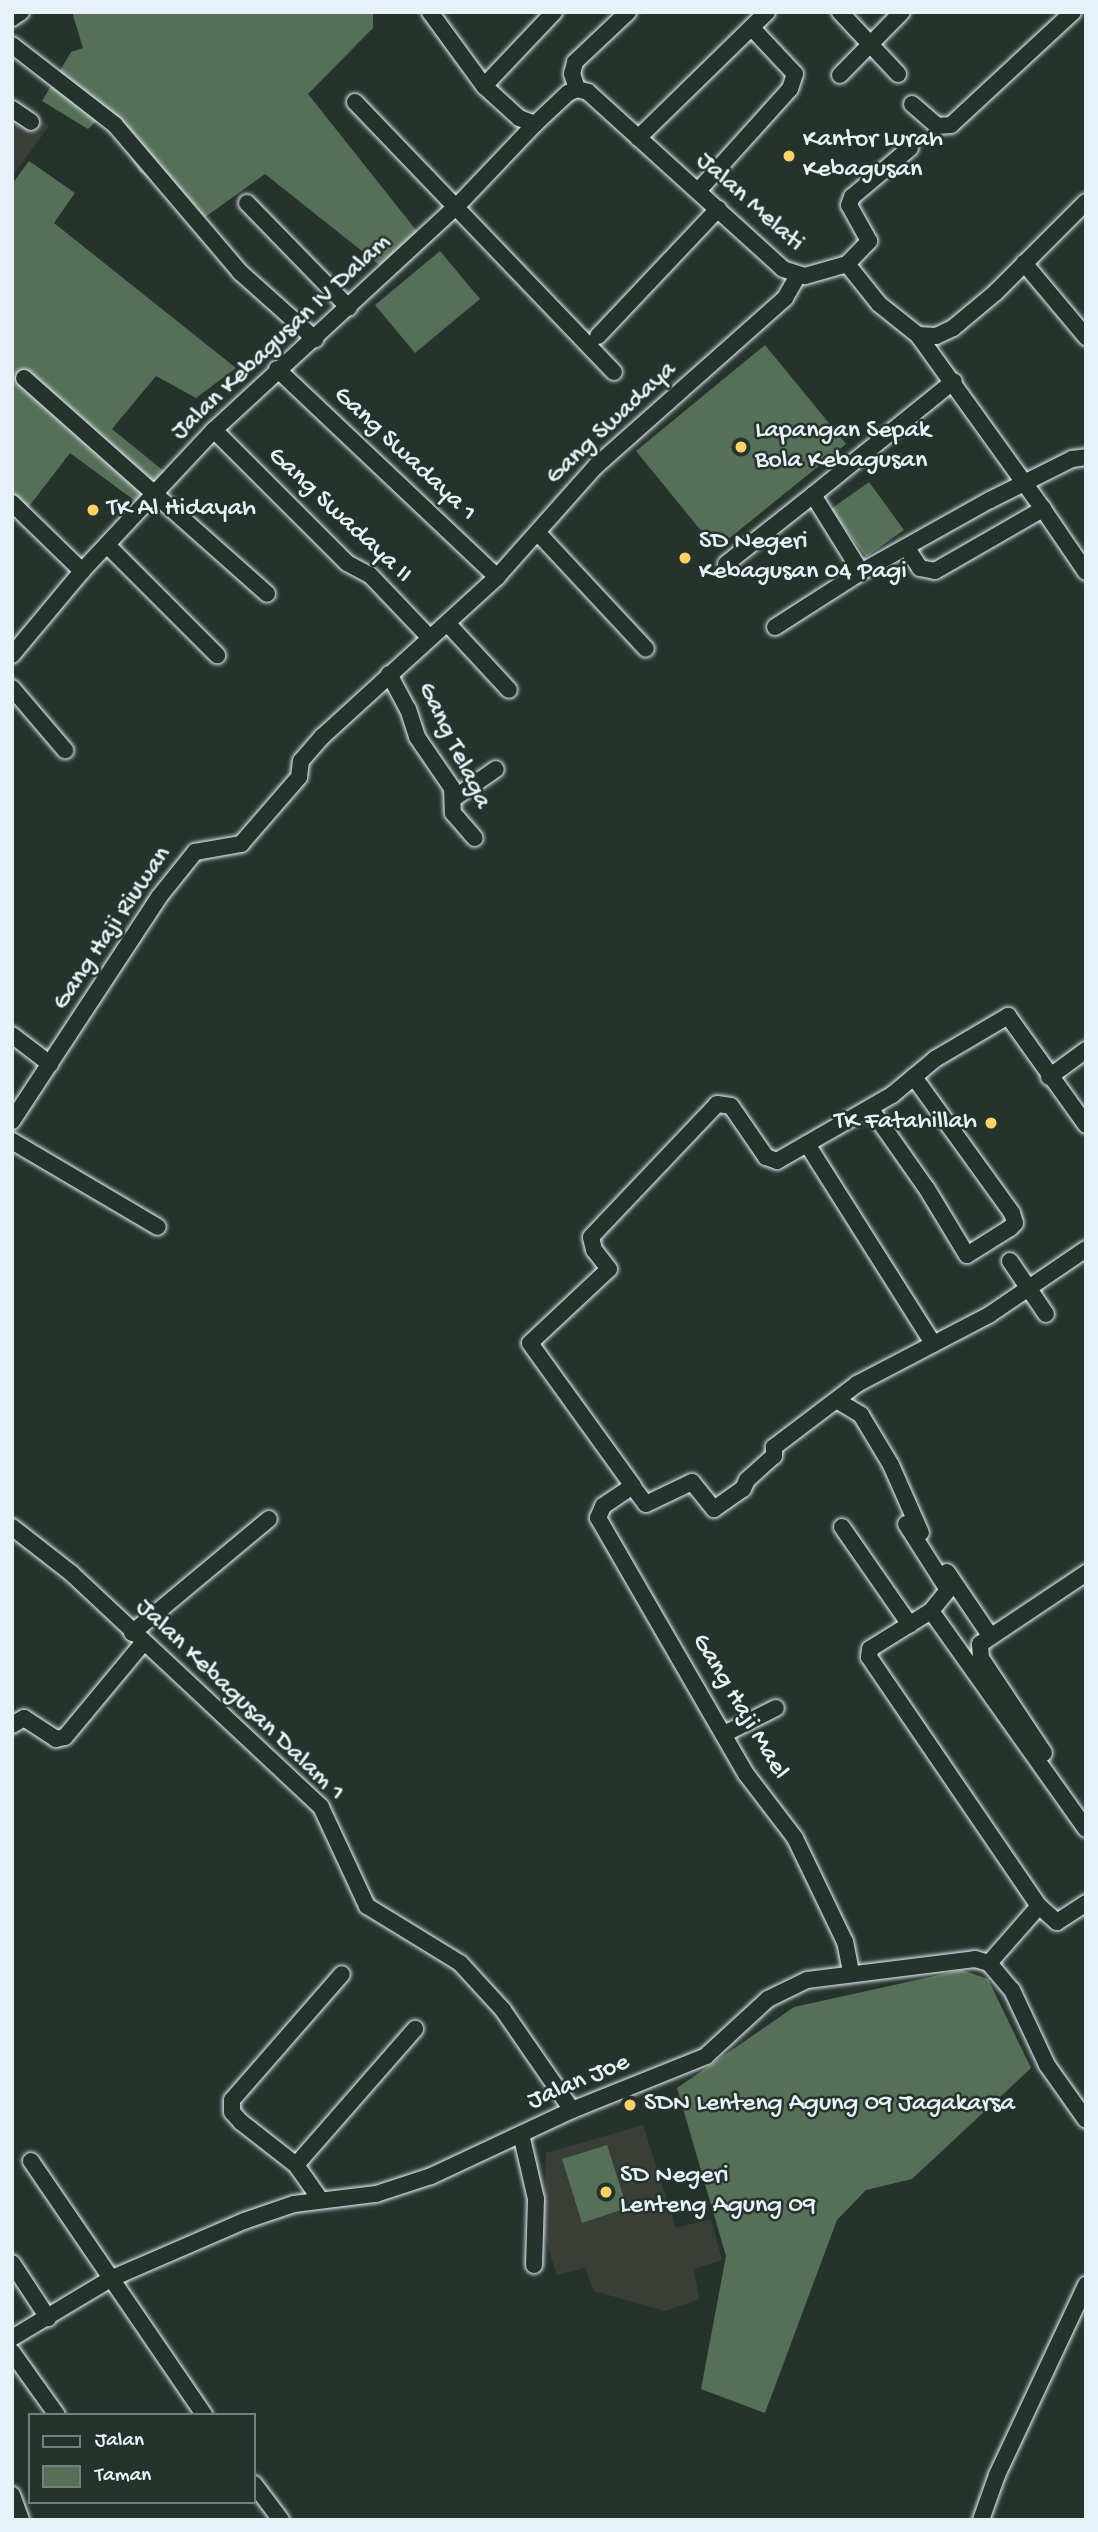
<!DOCTYPE html>
<style>
body{margin:0}
#map{position:relative;width:1098px;height:2532px;overflow:hidden;background:#26332d;font-family:"Gochi Hand",sans-serif}
div>[style]{position:absolute}
[style*='--x']{left:calc(var(--x)*1px);top:calc(var(--y)*1px);width:calc(var(--w)*1px);rotate:calc(var(--a)*1deg)}
.built>*{inset:0;background:#393f37}
.green>*{inset:0;background:#557057}
.roads{filter:drop-shadow(0 0 2px #e8f1f8) drop-shadow(0 0 2px #e8f1f8)}
.minor>*{height:16px;margin:-8px;padding:0 8px;transform-origin:8px;border-radius:8px;background:#26332d}
.dots>*{width:19px;height:19px;translate:-50% -50%;box-sizing:border-box;border:4px solid #26332d;border-radius:50%}
span{translate:-50% -50%;white-space:nowrap;text-align:center;line-height:1.15;-webkit-text-stroke:5px #26332d;paint-order:stroke}
.poi-label{font-size:26px;color:#e8f1f8}
.left{translate:0 -50%;text-align:left}
.right{translate:-100% -50%;text-align:right}
.street-label{font-size:26px;color:#e8f1f8}
.frame{position:absolute;inset:0;border:14px solid #e8f1f8;pointer-events:none}
.legend{position:absolute;left:28px;top:2413px;width:228px;height:91px;box-sizing:border-box;background:#26332d;border:2px solid #747f7e;margin:0;padding:9px 12px;list-style:none;font-size:21px;color:#e8f1f8}
.legend li{display:flex;align-items:center;gap:14px;height:35px}
.legend b{width:35px;border:2px solid #747f7e}
</style>
<div id="map">
<div class="built">
<div style="clip-path:polygon(12px 100px,49px 126px,12px 177px)"></div>
<div style="clip-path:polygon(643px 2125px,676px 2228px,711px 2219px,722px 2260px,694px 2269px,699px 2299px,665px 2311px,594px 2291px,585px 2268px,557px 2275px,544px 2234px,546px 2153px)"></div>
</div>
<div class="green">
<div style="clip-path:polygon(72px 12px,373px 12px,373px 28px,308px 94px,420px 235px,382px 267px,265px 174px,201px 220px,139px 171px,104px 114px,88px 129px,42px 101px,71px 52px,83px 48px)"></div>
<div style="clip-path:polygon(29px 161px,75px 193px,54px 223px,236px 368px,196px 398px,156px 376px,112px 429px,171px 477px,142px 506px,70px 453px,27px 509px,12px 499px,12px 184px)"></div>
<div style="clip-path:polygon(440px 251px,480px 299px,415px 353px,375px 305px)"></div>
<div style="clip-path:polygon(765px 345px,846px 444px,716px 549px,636px 451px)"></div>
<div style="clip-path:polygon(869px 482px,904px 530px,866px 557px,831px 509px)"></div>
<div style="clip-path:polygon(962px 1970px,988px 1979px,1031px 2068px,912px 2179px,866px 2190px,837px 2220px,765px 2413px,701px 2389px,726px 2256px,677px 2088px,794px 2007px)"></div>
<div style="clip-path:polygon(607px 2145px,627px 2208px,582px 2223px,562px 2159px)"></div>
</div>
<div class="roads">
<div class="minor">
<div style="--x:430;--y:12;--w:92;--a:53.9"></div>
<div style="--x:484;--y:86;--w:47;--a:42.4"></div>
<div style="--x:519;--y:118;--w:17;--a:21"></div>
<div style="--x:535;--y:124;--w:45;--a:-43.2"></div>
<div style="--x:568;--y:93;--w:10;--a:-24"></div>
<div style="--x:577;--y:89;--w:11;--a:15"></div>
<div style="--x:588;--y:92;--w:263;--a:42.2"></div>
<div style="--x:783;--y:269;--w:23;--a:18"></div>
<div style="--x:805;--y:276;--w:44;--a:-15.9"></div>
<div style="--x:847;--y:264;--w:51;--a:51.3"></div>
<div style="--x:879;--y:304;--w:50;--a:38.5"></div>
<div style="--x:918;--y:335;--w:18;--a:3"></div>
<div style="--x:936;--y:336;--w:19;--a:-25"></div>
<div style="--x:953;--y:328;--w:56;--a:-39.9"></div>
<div style="--x:996;--y:292;--w:127;--a:-45"></div>
<div style="--x:840;--y:12;--w:85;--a:46.9"></div>
<div style="--x:12;--y:18;--w:11;--a:-34"></div>
<div style="--x:12;--y:45;--w:130;--a:37.8"></div>
<div style="--x:115;--y:125;--w:193;--a:49.6"></div>
<div style="--x:240;--y:272;--w:101;--a:41.8"></div>
<div style="--x:840;--y:75;--w:88;--a:-45.5"></div>
<div style="--x:484;--y:86;--w:102;--a:-46.6"></div>
<div style="--x:577;--y:89;--w:16;--a:-108"></div>
<div style="--x:572;--y:74;--w:12;--a:-76"></div>
<div style="--x:575;--y:62;--w:73;--a:-43.3"></div>
<div style="--x:355;--y:102;--w:374;--a:46.2"></div>
<div style="--x:912;--y:104;--w:33;--a:41"></div>
<div style="--x:937;--y:126;--w:14;--a:-4"></div>
<div style="--x:951;--y:125;--w:166;--a:-42.8"></div>
<div style="--x:12;--y:109;--w:23;--a:34"></div>
<div style="--x:638;--y:138;--w:180;--a:-44.3"></div>
<div style="--x:698;--y:191;--w:137;--a:-48"></div>
<div style="--x:790;--y:89;--w:16;--a:-72"></div>
<div style="--x:795;--y:74;--w:63;--a:-133.1"></div>
<div style="--x:247;--y:203;--w:146;--a:45.8"></div>
<div style="--x:1024;--y:263;--w:97;--a:50"></div>
<div style="--x:847;--y:264;--w:32;--a:-46"></div>
<div style="--x:869;--y:241;--w:41;--a:-119.1"></div>
<div style="--x:849;--y:205;--w:9;--a:-69"></div>
<div style="--x:852;--y:197;--w:76;--a:-40.2"></div>
<div style="--x:598;--y:336;--w:175;--a:-46.6"></div>
<div style="--x:277;--y:369;--w:303;--a:43.4"></div>
<div style="--x:24;--y:378;--w:325;--a:41.6"></div>
<div style="--x:214;--y:430;--w:188;--a:45"></div>
<div style="--x:347;--y:563;--w:26;--a:28"></div>
<div style="--x:370;--y:575;--w:87;--a:46.4"></div>
<div style="--x:12;--y:503;--w:98;--a:44.2"></div>
<div style="--x:1043;--y:509;--w:76;--a:55.7"></div>
<div style="--x:538;--y:533;--w:158;--a:47"></div>
<div style="--x:107;--y:545;--w:156;--a:45"></div>
<div style="--x:907;--y:548;--w:24;--a:57"></div>
<div style="--x:920;--y:568;--w:15;--a:11"></div>
<div style="--x:935;--y:571;--w:125;--a:-29.9"></div>
<div style="--x:1043;--y:509;--w:214;--a:-125.7"></div>
<div style="--x:726;--y:564;--w:111;--a:-38.4"></div>
<div style="--x:861;--y:572;--w:91;--a:-121.9"></div>
<div style="--x:813;--y:495;--w:181;--a:-39"></div>
<div style="--x:447;--y:623;--w:91;--a:47.2"></div>
<div style="--x:775;--y:627;--w:102;--a:-32.6"></div>
<div style="--x:861;--y:572;--w:148;--a:-29.2"></div>
<div style="--x:990;--y:500;--w:92;--a:-26.6"></div>
<div style="--x:1072;--y:459;--w:14;--a:-8"></div>
<div style="--x:12;--y:655;--w:109;--a:-50.2"></div>
<div style="--x:82;--y:571;--w:193;--a:-46.9"></div>
<div style="--x:214;--y:430;--w:332;--a:-42.7"></div>
<div style="--x:458;--y:205;--w:112;--a:-46.5"></div>
<div style="--x:389;--y:674;--w:40;--a:62"></div>
<div style="--x:408;--y:709;--w:29;--a:72"></div>
<div style="--x:417;--y:737;--w:62;--a:55.5"></div>
<div style="--x:452;--y:788;--w:25;--a:88"></div>
<div style="--x:453;--y:813;--w:33;--a:49"></div>
<div style="--x:12;--y:688;--w:82;--a:49.5"></div>
<div style="--x:453;--y:799;--w:52;--a:-34.9"></div>
<div style="--x:12;--y:1035;--w:48;--a:37.3"></div>
<div style="--x:1049;--y:1077;--w:46;--a:-36.1"></div>
<div style="--x:870;--y:1108;--w:99;--a:54.9"></div>
<div style="--x:927;--y:1189;--w:77;--a:58.8"></div>
<div style="--x:967;--y:1255;--w:51;--a:-32.1"></div>
<div style="--x:1010;--y:1228;--w:7;--a:-45"></div>
<div style="--x:1015;--y:1223;--w:10;--a:-107"></div>
<div style="--x:1012;--y:1213;--w:168;--a:-125.8"></div>
<div style="--x:12;--y:1121;--w:268;--a:-56.7"></div>
<div style="--x:159;--y:897;--w:58;--a:-51.3"></div>
<div style="--x:195;--y:852;--w:47;--a:-9.9"></div>
<div style="--x:241;--y:844;--w:89;--a:-49.1"></div>
<div style="--x:299;--y:777;--w:16;--a:-83"></div>
<div style="--x:301;--y:761;--w:33;--a:-49"></div>
<div style="--x:323;--y:736;--w:236;--a:-42.4"></div>
<div style="--x:497;--y:577;--w:149;--a:-48.3"></div>
<div style="--x:596;--y:466;--w:253;--a:-41.6"></div>
<div style="--x:785;--y:298;--w:24;--a:-60"></div>
<div style="--x:12;--y:1141;--w:169;--a:30.5"></div>
<div style="--x:807;--y:1144;--w:236;--a:57.7"></div>
<div style="--x:1010;--y:1261;--w:64;--a:55.8"></div>
<div style="--x:838;--y:1401;--w:27;--a:31"></div>
<div style="--x:861;--y:1415;--w:58;--a:59"></div>
<div style="--x:891;--y:1465;--w:74;--a:66.2"></div>
<div style="--x:633;--y:1487;--w:21;--a:53"></div>
<div style="--x:646;--y:1504;--w:51;--a:-25.6"></div>
<div style="--x:692;--y:1482;--w:35;--a:51"></div>
<div style="--x:714;--y:1509;--w:35;--a:-35"></div>
<div style="--x:743;--y:1489;--w:10;--a:-66"></div>
<div style="--x:747;--y:1480;--w:36;--a:-42"></div>
<div style="--x:774;--y:1456;--w:9;--a:-90"></div>
<div style="--x:774;--y:1447;--w:104;--a:-37.2"></div>
<div style="--x:857;--y:1384;--w:149;--a:-27.6"></div>
<div style="--x:989;--y:1315;--w:117;--a:-34.2"></div>
<div style="--x:906;--y:1524;--w:78;--a:57.5"></div>
<div style="--x:948;--y:1590;--w:27;--a:129"></div>
<div style="--x:931;--y:1611;--w:267;--a:54.6"></div>
<div style="--x:12;--y:1527;--w:75;--a:37.9"></div>
<div style="--x:71;--y:1573;--w:342;--a:43.1"></div>
<div style="--x:321;--y:1807;--w:109;--a:65.1"></div>
<div style="--x:367;--y:1906;--w:109;--a:31.5"></div>
<div style="--x:460;--y:1963;--w:64;--a:47.5"></div>
<div style="--x:503;--y:2010;--w:121;--a:55.4"></div>
<div style="--x:842;--y:1527;--w:119;--a:55.2"></div>
<div style="--x:947;--y:1572;--w:78;--a:55.9"></div>
<div style="--x:931;--y:1611;--w:72;--a:148.1"></div>
<div style="--x:870;--y:1649;--w:8;--a:97"></div>
<div style="--x:869;--y:1657;--w:301;--a:55.7"></div>
<div style="--x:1039;--y:1906;--w:24;--a:42"></div>
<div style="--x:1057;--y:1922;--w:35;--a:-33"></div>
<div style="--x:132;--y:1633;--w:178;--a:-39.8"></div>
<div style="--x:12;--y:1725;--w:14;--a:-30"></div>
<div style="--x:24;--y:1718;--w:38;--a:33"></div>
<div style="--x:56;--y:1739;--w:9;--a:-13"></div>
<div style="--x:65;--y:1737;--w:122;--a:-50.3"></div>
<div style="--x:724;--y:1734;--w:58;--a:-26.6"></div>
<div style="--x:1044;--y:1753;--w:114;--a:-123.6"></div>
<div style="--x:981;--y:1658;--w:14;--a:-94"></div>
<div style="--x:980;--y:1644;--w:128;--a:-33.8"></div>
<div style="--x:989;--y:1963;--w:76;--a:-48.7"></div>
<div style="--x:851;--y:1972;--w:31;--a:-101"></div>
<div style="--x:845;--y:1942;--w:115;--a:-115.7"></div>
<div style="--x:795;--y:1838;--w:81;--a:-127.4"></div>
<div style="--x:746;--y:1774;--w:296;--a:-120"></div>
<div style="--x:598;--y:1518;--w:13;--a:-67"></div>
<div style="--x:603;--y:1506;--w:36;--a:-34"></div>
<div style="--x:633;--y:1486;--w:176;--a:-125.8"></div>
<div style="--x:530;--y:1343;--w:108;--a:-43.1"></div>
<div style="--x:609;--y:1269;--w:24;--a:-128"></div>
<div style="--x:594;--y:1250;--w:13;--a:-103"></div>
<div style="--x:591;--y:1237;--w:183;--a:-46.5"></div>
<div style="--x:717;--y:1104;--w:14;--a:8"></div>
<div style="--x:731;--y:1106;--w:62;--a:55.5"></div>
<div style="--x:766;--y:1157;--w:12;--a:20"></div>
<div style="--x:777;--y:1161;--w:133;--a:-29.9"></div>
<div style="--x:892;--y:1095;--w:56;--a:-39.9"></div>
<div style="--x:935;--y:1059;--w:85;--a:-30.5"></div>
<div style="--x:1008;--y:1016;--w:134;--a:54.4"></div>
<div style="--x:521;--y:2134;--w:67;--a:77"></div>
<div style="--x:536;--y:2199;--w:66;--a:91.7"></div>
<div style="--x:31;--y:2161;--w:307;--a:55.7"></div>
<div style="--x:296;--y:2165;--w:181;--a:-48.8"></div>
<div style="--x:320;--y:2199;--w:42;--a:-125.2"></div>
<div style="--x:296;--y:2165;--w:70;--a:-142"></div>
<div style="--x:241;--y:2122;--w:13;--a:-132"></div>
<div style="--x:232;--y:2112;--w:12;--a:-90"></div>
<div style="--x:232;--y:2100;--w:167;--a:-48.9"></div>
<div style="--x:12;--y:2263;--w:66;--a:56.8"></div>
<div style="--x:12;--y:2338;--w:114;--a:-31"></div>
<div style="--x:110;--y:2279;--w:146;--a:-23.4"></div>
<div style="--x:244;--y:2221;--w:53;--a:-18.8"></div>
<div style="--x:294;--y:2204;--w:83;--a:-7"></div>
<div style="--x:376;--y:2194;--w:58;--a:-18.1"></div>
<div style="--x:431;--y:2176;--w:156;--a:-25.1"></div>
<div style="--x:572;--y:2110;--w:144;--a:-21.9"></div>
<div style="--x:706;--y:2056;--w:84;--a:-42.6"></div>
<div style="--x:768;--y:1999;--w:43;--a:-26"></div>
<div style="--x:807;--y:1980;--w:169;--a:-7.1"></div>
<div style="--x:975;--y:1959;--w:15;--a:16"></div>
<div style="--x:989;--y:1963;--w:35;--a:50"></div>
<div style="--x:1012;--y:1990;--w:83;--a:65"></div>
<div style="--x:1047;--y:2065;--w:67;--a:54.7"></div>
<div style="--x:12;--y:2352;--w:77;--a:54.5"></div>
<div style="--x:254;--y:2484;--w:45;--a:53.1"></div>
<div style="--x:12;--y:2495;--w:27;--a:70"></div>
<div style="--x:981;--y:2520;--w:48;--a:-70.4"></div>
<div style="--x:997;--y:2475;--w:210;--a:-64.9"></div>
</div>
</div>
<div class="dots">
<div style="left:789px;top:156px;background:#ffd166"></div>
<div style="left:741px;top:447px;background:#ffd166"></div>
<div style="left:93px;top:510px;background:#ffd166"></div>
<div style="left:685px;top:558px;background:#ffd166"></div>
<div style="left:991px;top:1123px;background:#ffd166"></div>
<div style="left:630px;top:2105px;background:#ffd166"></div>
<div style="left:606px;top:2192px;background:#ffd166"></div>
</div>
<div class="poi-label">
<span class="left" style="left:803px;top:156px">Kantor Lurah<br>Kebagusan</span>
<span class="left" style="left:755px;top:447px">Lapangan Sepak<br>Bola Kebagusan</span>
<span class="left" style="left:107px;top:510px">TK Al Hidayah</span>
<span class="left" style="left:699px;top:558px">SD Negeri<br>Kebagusan 04 Pagi</span>
<span class="right" style="left:977px;top:1123px">TK Fatahillah</span>
<span class="left" style="left:644px;top:2105px">SDN Lenteng Agung 09 Jagakarsa</span>
<span class="left" style="left:620px;top:2192px">SD Negeri<br>Lenteng Agung 09</span>
</div>
<div class="street-label">
<span style="left:749px;top:203px;rotate:42deg">Jalan Melati</span>
<span style="left:282px;top:338px;rotate:-43deg">Jalan Kebagusan IV Dalam</span>
<span style="left:612px;top:424px;rotate:-43deg">Gang Swadaya</span>
<span style="left:404px;top:455px;rotate:43deg">Gang Swadaya 1</span>
<span style="left:339px;top:516px;rotate:43deg">Gang Swadaya II</span>
<span style="left:453px;top:746px;rotate:64deg">Gang Telaga</span>
<span style="left:113px;top:929px;rotate:-56deg">Gang Haji Riuwan</span>
<span style="left:239px;top:1701px;rotate:44deg">Jalan Kebagusan Dalam 1</span>
<span style="left:739px;top:1707px;rotate:59deg">Gang Haji Mael</span>
<span style="left:579px;top:2083px;rotate:-23deg">Jalan Joe</span>
</div>
<div class="frame"></div>
<ul class="legend">
<li><b style="height:9px;background:#26332d"></b>Jalan</li>
<li><b style="height:19px;background:#557057"></b>Taman</li>
</ul>
</div>
